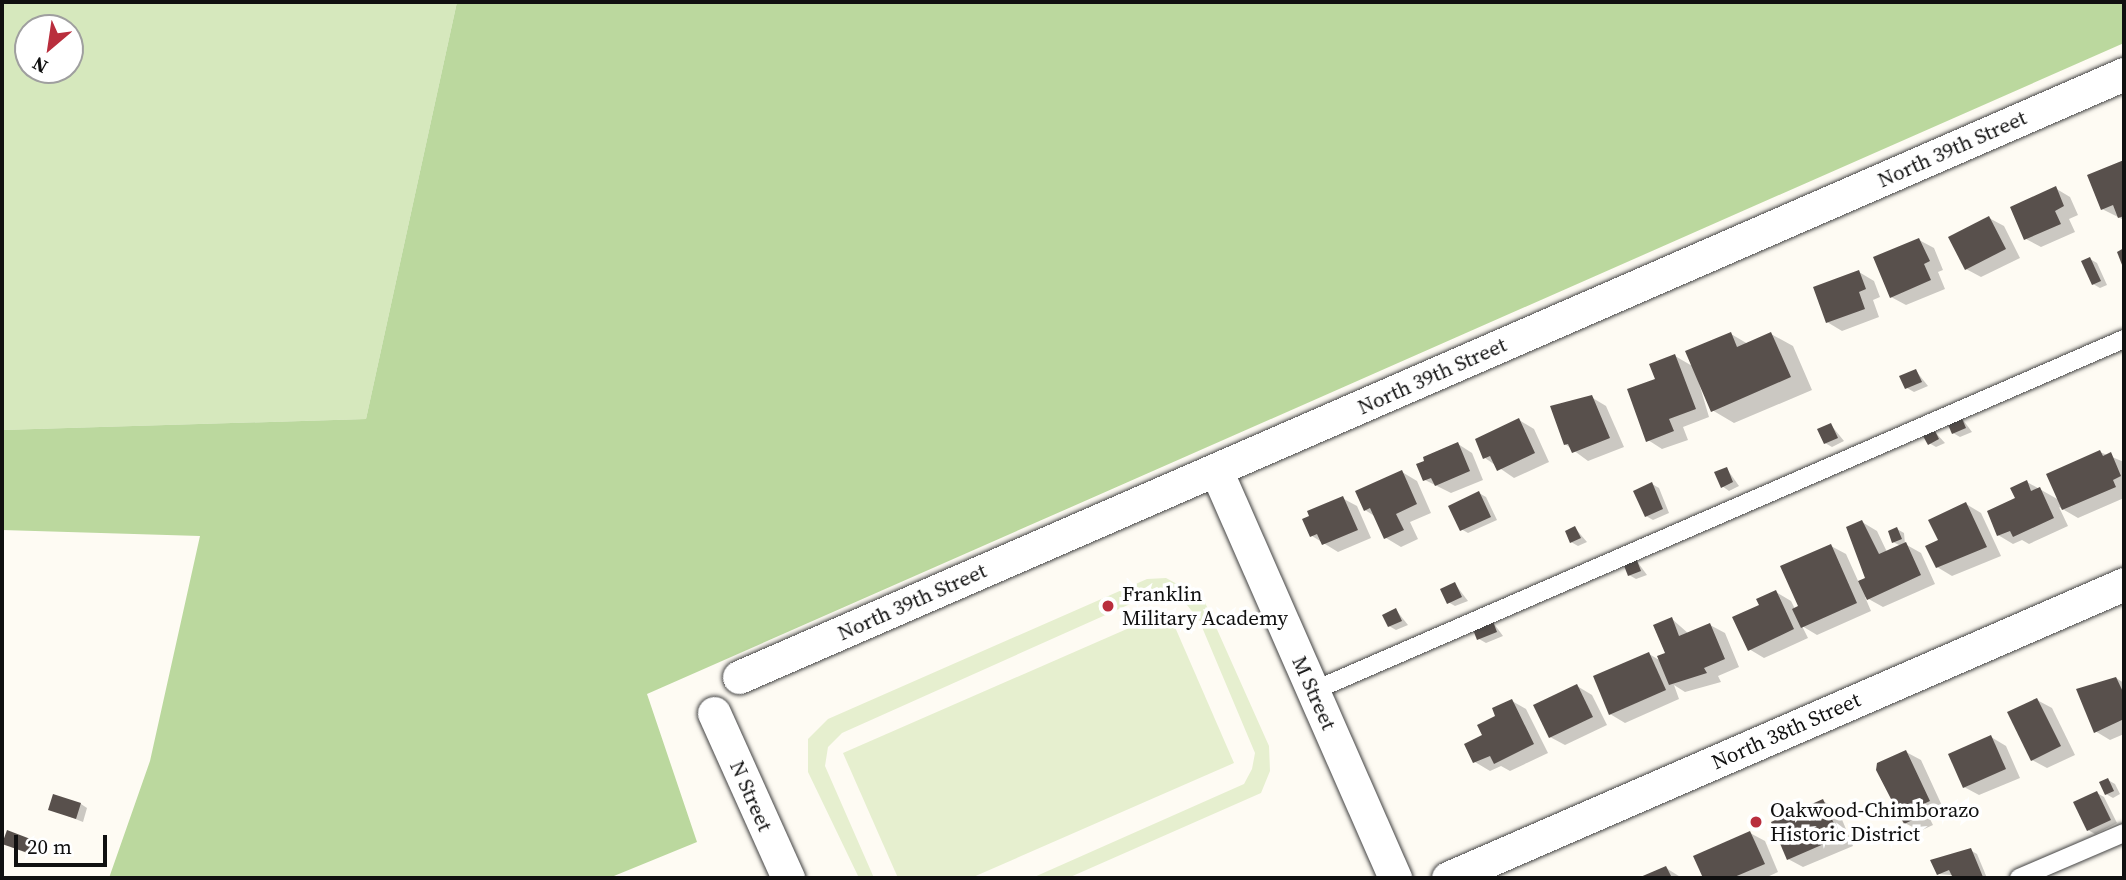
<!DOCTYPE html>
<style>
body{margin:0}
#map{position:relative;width:2126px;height:880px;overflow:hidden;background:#fefbf3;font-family:"Source Serif 4",serif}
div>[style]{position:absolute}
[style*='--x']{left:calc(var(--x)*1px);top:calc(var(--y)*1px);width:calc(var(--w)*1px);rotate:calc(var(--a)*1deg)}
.green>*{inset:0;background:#d6e8bd}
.forest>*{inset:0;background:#bbd89e}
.pitch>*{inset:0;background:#e6efcf}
.shadow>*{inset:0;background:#0003}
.building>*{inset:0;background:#58504c}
.roads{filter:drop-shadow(0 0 2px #434343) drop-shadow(0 0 2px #434343)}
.service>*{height:18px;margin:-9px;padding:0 9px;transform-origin:9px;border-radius:9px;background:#fff}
.minor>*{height:33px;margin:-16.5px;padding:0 16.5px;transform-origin:16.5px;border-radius:16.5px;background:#fff}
.dots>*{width:19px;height:19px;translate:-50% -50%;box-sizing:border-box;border:4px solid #fff;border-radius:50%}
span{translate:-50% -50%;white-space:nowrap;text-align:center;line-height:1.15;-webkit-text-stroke:7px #fff;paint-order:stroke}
.street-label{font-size:21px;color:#101010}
.poi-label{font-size:21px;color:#101010}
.left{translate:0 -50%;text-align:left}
.frame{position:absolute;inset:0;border:4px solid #101010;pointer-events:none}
.north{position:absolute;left:14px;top:14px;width:70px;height:70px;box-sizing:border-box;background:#fff;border:2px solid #9f9f9f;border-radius:50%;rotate:209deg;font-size:19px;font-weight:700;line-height:28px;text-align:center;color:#101010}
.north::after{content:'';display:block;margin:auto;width:24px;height:32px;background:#b92e3d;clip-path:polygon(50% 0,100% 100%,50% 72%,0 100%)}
.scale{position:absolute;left:14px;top:835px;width:93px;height:32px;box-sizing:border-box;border:4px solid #101010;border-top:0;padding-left:9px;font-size:21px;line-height:24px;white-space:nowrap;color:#101010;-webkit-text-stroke:5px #fff;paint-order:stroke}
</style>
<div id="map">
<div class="green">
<div style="clip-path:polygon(evenodd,2px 2px,457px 2px,366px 419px,2px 430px,2px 2px,28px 28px,70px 28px,70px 70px,28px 70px,28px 28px)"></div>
</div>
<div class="forest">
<div style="clip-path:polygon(457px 2px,2124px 2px,2124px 43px,647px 694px,697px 842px,609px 878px,109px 878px,150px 761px,200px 536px,2px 530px,2px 430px,366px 419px)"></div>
</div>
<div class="pitch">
<div style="clip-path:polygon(1166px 578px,1203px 598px,1269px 746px,1270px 771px,1261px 793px,1068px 878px,1032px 878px,1244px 784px,1252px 769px,1255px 753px,1199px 620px,1183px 600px,1157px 592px,842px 733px,828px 747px,825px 766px,874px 878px,859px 878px,808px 772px,808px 739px,828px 719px,1147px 579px)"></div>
<div style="clip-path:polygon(1168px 611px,1234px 763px,971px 878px,898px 878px,843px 753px)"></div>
</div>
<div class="shadow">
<div style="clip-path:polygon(2124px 162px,2124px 220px,2102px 209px)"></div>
<div style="clip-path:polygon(2055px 188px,2070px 197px,2078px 215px,2069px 219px,2075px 232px,2041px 247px,2026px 239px)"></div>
<div style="clip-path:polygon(1989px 218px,2004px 226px,2020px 258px,1981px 277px,1966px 269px)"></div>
<div style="clip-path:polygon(1919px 240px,1934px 248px,1943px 270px,1938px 272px,1945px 289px,1906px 305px,1891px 297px)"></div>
<div style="clip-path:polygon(2090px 259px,2097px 263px,2107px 285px,2100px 288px,2093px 284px)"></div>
<div style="clip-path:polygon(1859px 272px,1874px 281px,1880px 297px,1873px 300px,1879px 317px,1842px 331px,1827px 322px)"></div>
<div style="clip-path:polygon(1731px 334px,1748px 344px,1771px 334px,1793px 346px,1812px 390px,1734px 423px,1712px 410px,1696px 373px,1709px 417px,1683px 427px,1688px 440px,1662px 449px,1648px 440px,1657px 380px,1675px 356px,1694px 367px)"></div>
<div style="clip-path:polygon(1916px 371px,1928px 386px,1914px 392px,1907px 388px)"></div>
<div style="clip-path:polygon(1591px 397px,1606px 406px,1624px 447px,1588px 461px,1565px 444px)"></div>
<div style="clip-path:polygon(1960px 416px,1972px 432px,1960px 437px,1953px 433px)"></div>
<div style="clip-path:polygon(1519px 420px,1534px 429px,1549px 462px,1514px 478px,1485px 458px)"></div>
<div style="clip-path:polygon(1831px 425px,1844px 441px,1832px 447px,1825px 443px)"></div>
<div style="clip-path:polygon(1935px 432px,1945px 443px,1936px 447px,1929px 443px)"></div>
<div style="clip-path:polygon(1458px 444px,1472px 453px,1483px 480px,1451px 493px,1425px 480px)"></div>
<div style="clip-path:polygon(2100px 452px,2124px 462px,2124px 498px,2078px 518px,2059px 507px,2068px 526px,2029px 544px,2022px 540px,2013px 544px,1998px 535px,2027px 482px,2059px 500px)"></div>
<div style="clip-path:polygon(1727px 469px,1739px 486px,1729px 491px,1722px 486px)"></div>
<div style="clip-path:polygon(1402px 472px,1417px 481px,1431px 513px,1410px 522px,1418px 539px,1401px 547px,1386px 538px,1376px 517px,1365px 510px)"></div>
<div style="clip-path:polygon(1652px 484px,1659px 488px,1669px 513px,1653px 520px,1646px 516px)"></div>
<div style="clip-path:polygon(1479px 493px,1486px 497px,1497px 520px,1468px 533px,1461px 529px)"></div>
<div style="clip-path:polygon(1342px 498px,1357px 506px,1371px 538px,1338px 552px,1312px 536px,1305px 520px)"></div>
<div style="clip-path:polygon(1966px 504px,1981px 513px,2001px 556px,1952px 576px,1937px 567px,1940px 541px)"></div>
<div style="clip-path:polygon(1862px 522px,1877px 531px,1887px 552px,1901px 546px,1893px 542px,1897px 529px,1904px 533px,1905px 544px,1921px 553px,1935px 584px,1883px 607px,1865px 597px,1871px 611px,1817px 635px,1802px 626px,1808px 638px,1764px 658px,1749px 649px,1761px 606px,1776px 592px,1791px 601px,1795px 609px,1801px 606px,1831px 546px,1846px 554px,1859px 583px,1867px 579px)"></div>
<div style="clip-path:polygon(1575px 528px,1587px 542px,1578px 546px,1571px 542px)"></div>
<div style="clip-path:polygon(1636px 560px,1647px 575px,1636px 579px,1629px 575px)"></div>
<div style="clip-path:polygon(1455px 584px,1468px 601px,1455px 606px,1448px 602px)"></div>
<div style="clip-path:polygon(1396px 610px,1408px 625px,1396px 630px,1389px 626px)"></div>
<div style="clip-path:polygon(1672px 619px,1689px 634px,1710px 625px,1725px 633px,1739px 667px,1718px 676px,1721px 682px,1685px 692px,1674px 685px,1679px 699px,1625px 723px,1610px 714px,1649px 654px,1661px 661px,1667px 654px)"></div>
<div style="clip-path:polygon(1492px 621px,1503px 636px,1486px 643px,1479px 639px)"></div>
<div style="clip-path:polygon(2116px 678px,2124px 683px,2124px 734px,2110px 740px,2095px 731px)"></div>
<div style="clip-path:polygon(1577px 686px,1592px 695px,1607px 725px,1565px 745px,1550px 737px)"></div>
<div style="clip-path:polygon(2037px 700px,2052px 708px,2075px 755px,2047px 768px,2032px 760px)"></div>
<div style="clip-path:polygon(1512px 701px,1526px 709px,1548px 753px,1510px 771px,1501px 766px,1490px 771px,1475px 762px,1484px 736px)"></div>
<div style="clip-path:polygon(1991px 737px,2006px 746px,2020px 778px,1979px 795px,1964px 787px)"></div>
<div style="clip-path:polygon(1906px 752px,1921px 760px,1944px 810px,1929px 817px,1933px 825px,1920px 831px,1905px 823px)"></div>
<div style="clip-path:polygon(2108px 780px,2115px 784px,2120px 794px,2113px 798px,2106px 794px)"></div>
<div style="clip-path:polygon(2097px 793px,2104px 797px,2117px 823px,2095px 834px,2088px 830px)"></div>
<div style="clip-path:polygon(1823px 801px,1838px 810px,1853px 846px,1803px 867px,1788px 859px)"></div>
<div style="clip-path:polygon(81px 804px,87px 808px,83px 822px,50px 809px)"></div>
<div style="clip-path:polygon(1750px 833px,1765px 841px,1778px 872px,1765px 878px,1705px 878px,1696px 856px)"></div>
<div style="clip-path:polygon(32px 841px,39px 845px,35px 856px,11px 847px)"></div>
<div style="clip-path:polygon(1970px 850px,1977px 854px,1987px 878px,1938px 874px)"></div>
<div style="clip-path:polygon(1666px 868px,1682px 878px,1642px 878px)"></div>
</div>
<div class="building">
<div style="clip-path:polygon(2124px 160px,2124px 216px,2118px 218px,2113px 205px,2101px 210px,2087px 175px)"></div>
<div style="clip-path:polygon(2056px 186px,2064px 206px,2055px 211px,2061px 224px,2024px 240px,2010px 207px)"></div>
<div style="clip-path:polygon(1989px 216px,2006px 249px,1965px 270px,1948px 237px)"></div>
<div style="clip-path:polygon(1919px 238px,1930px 261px,1924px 264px,1931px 280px,1890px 298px,1873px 257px)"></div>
<div style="clip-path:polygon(2124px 248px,2124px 270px,2117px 252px)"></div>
<div style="clip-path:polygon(2090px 257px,2101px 281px,2092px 285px,2081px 261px)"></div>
<div style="clip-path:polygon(1859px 270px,1866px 289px,1859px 292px,1865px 309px,1826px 323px,1813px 287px)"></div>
<div style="clip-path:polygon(1731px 332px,1737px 347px,1771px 332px,1791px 377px,1711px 412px,1685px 351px)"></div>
<div style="clip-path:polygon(1675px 354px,1696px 409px,1669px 419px,1674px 431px,1646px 442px,1627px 389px,1655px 379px,1649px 364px)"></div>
<div style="clip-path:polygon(1916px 369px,1922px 382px,1905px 389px,1899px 376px)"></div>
<div style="clip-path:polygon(1592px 395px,1610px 438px,1572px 453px,1568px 444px,1564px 445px,1550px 406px)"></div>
<div style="clip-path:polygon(1960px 414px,1966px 428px,1952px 434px,1946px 420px)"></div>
<div style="clip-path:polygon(1519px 418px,1535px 453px,1497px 471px,1490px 456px,1483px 459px,1475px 439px)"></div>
<div style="clip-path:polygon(1831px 423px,1838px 438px,1824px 444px,1817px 429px)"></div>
<div style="clip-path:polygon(1935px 431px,1939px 439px,1928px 445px,1923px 436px)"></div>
<div style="clip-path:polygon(1458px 442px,1470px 471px,1435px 486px,1431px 478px,1423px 481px,1416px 464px,1424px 461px,1423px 457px)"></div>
<div style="clip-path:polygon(2100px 450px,2103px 456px,2111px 452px,2121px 476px,2113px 480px,2116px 487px,2062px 510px,2046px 474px)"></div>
<div style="clip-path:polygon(1727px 467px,1733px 482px,1721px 488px,1714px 472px)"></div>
<div style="clip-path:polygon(1402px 470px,1417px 504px,1396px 514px,1404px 530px,1384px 539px,1370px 508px,1364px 511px,1355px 491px)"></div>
<div style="clip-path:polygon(2027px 480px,2031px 491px,2040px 487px,2054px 518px,2013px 537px,2010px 531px,1997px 536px,1987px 511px,2015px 498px,2010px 488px)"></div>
<div style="clip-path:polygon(1652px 482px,1663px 509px,1645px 517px,1633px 491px)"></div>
<div style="clip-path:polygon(1479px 491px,1491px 517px,1460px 531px,1448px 506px)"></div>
<div style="clip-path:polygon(1343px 496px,1358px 530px,1322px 545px,1317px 534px,1310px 537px,1302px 519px,1309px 516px,1307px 511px)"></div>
<div style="clip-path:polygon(1966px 502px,1987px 547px,1936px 568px,1925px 546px,1938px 540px,1928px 520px)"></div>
<div style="clip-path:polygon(1862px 520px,1879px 554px,1906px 542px,1921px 575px,1867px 600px,1858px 581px,1865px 578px,1846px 527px)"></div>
<div style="clip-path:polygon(1575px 526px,1581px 538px,1570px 543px,1565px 531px)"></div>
<div style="clip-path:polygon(1897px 527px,1902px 539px,1892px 543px,1888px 531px)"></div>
<div style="clip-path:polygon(1831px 544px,1857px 603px,1801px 628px,1792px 609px,1798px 606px,1780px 566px)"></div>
<div style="clip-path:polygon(1636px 558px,1641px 571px,1628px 576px,1623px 563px)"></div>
<div style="clip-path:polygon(1455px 582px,1462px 597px,1447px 604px,1440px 589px)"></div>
<div style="clip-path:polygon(1776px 590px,1794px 629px,1748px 651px,1732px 617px,1759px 605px,1756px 599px)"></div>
<div style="clip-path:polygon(1396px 608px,1402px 621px,1388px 627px,1382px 615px)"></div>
<div style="clip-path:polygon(1672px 617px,1679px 636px,1710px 623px,1725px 659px,1704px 668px,1707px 673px,1669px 685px,1657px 656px,1665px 653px,1653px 625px)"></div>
<div style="clip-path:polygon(1492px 619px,1497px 632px,1477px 640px,1472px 627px)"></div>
<div style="clip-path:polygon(1649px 652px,1666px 690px,1609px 715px,1593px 676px)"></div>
<div style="clip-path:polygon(2116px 677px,2124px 694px,2124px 719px,2094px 733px,2076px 689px)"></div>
<div style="clip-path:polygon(1577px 684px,1593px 717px,1549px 738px,1533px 705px)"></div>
<div style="clip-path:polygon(2037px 698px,2061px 746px,2031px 761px,2007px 712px)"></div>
<div style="clip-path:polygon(1512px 699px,1534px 744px,1494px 764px,1490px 756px,1473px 763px,1464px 744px,1482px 735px,1477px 725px,1495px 716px,1492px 708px)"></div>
<div style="clip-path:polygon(1991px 735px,2006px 769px,1963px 788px,1948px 754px)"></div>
<div style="clip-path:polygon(1906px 750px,1930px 801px,1915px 808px,1919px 817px,1904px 824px,1876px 770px,1877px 763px)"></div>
<div style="clip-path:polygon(2108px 778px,2114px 791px,2105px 795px,2099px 782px)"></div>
<div style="clip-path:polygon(2097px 791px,2111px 820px,2087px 831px,2073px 802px)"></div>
<div style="clip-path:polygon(53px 794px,81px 803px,76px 819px,48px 810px)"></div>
<div style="clip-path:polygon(1823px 799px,1840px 837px,1787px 860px,1771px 822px)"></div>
<div style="clip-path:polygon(7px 830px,33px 840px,28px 853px,2px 844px)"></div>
<div style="clip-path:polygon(1750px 831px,1765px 864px,1732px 878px,1703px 878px,1693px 856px)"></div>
<div style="clip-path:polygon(1971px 848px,1983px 877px,1953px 878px,1949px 870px,1937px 875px,1930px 860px)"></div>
<div style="clip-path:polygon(1666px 866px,1672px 878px,1638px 878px)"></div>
</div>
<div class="roads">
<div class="service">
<div style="--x:1313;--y:691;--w:884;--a:-23.46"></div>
<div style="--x:2019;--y:878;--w:114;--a:-23.2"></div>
</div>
<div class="minor">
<div style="--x:1216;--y:470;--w:446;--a:66.3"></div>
<div style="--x:739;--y:677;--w:1511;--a:-23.53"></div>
<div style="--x:714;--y:713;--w:181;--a:65.8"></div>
<div style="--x:1448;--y:878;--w:737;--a:-23.5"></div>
</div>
</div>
<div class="dots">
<div style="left:1108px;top:606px;background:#b92e3d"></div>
<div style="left:1756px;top:822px;background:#b92e3d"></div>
</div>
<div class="street-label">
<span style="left:1952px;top:149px;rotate:-24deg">North 39th Street</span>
<span style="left:1432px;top:376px;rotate:-24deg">North 39th Street</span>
<span style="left:912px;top:602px;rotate:-24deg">North 39th Street</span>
<span style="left:1314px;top:693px;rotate:66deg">M Street</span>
<span style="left:1786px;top:731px;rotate:-24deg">North 38th Street</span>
<span style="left:751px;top:796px;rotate:66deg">N Street</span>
</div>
<div class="poi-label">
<span class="left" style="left:1122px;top:606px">Franklin<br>Military Academy</span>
<span class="left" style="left:1770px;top:822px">Oakwood-Chimborazo<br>Historic District</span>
</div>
<div class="frame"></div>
<div class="north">N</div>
<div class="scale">20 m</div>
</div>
